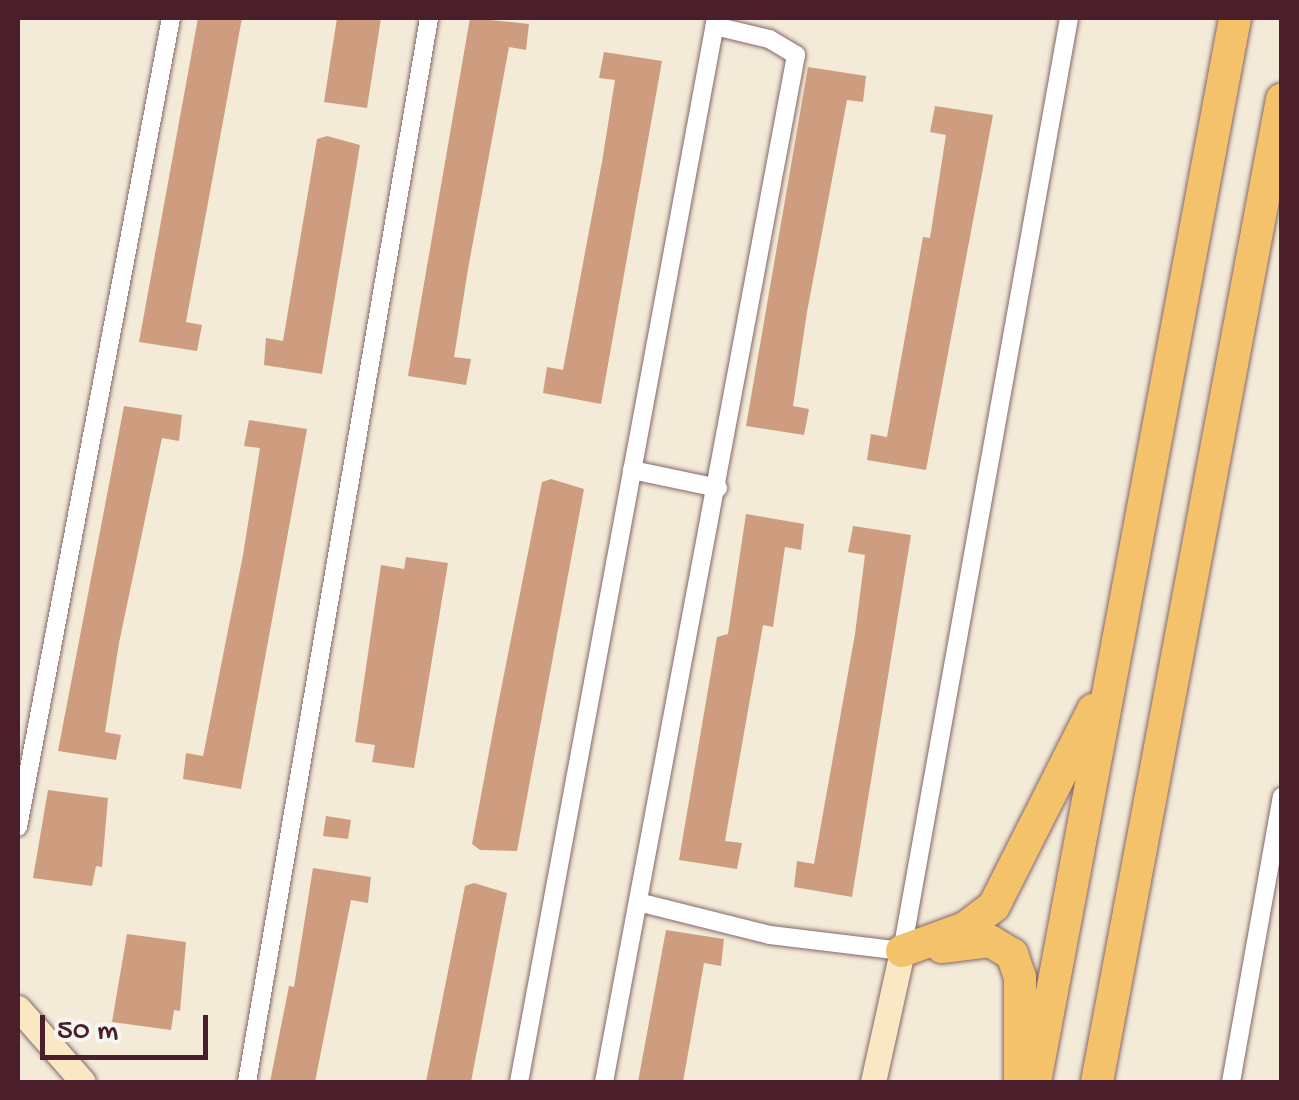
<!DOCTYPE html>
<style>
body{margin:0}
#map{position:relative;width:1299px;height:1100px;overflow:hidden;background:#f3ead8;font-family:"Gochi Hand",sans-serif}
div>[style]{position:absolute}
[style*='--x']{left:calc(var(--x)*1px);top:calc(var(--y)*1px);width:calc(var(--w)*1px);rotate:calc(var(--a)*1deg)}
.building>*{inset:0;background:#ce9d7f}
.roads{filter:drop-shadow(0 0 2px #856668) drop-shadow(0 0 2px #856668)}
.street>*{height:18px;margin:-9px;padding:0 9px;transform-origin:9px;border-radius:9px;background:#fff}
.secondary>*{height:25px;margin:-12.5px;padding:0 12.5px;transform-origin:12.5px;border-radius:12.5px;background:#fae7c3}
.highway>*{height:32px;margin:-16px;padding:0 16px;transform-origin:16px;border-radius:16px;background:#f3c26a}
span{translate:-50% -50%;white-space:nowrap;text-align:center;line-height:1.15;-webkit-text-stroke:8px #f6f6f2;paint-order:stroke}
.frame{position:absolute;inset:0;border:20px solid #4a1f2b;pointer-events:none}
.scale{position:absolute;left:40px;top:1015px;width:168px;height:45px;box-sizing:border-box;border:5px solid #4a1f2b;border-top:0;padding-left:12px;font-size:30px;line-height:35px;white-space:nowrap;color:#4a1f2b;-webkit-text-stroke:8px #f6f6f2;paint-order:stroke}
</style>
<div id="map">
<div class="building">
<div style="clip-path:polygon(198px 18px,242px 18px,186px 322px,202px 325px,197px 351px,139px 342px)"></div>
<div style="clip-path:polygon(337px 18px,381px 18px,367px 108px,324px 102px)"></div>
<div style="clip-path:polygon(470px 18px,529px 24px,526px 50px,509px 47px,468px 269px,454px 357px,471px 359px,466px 385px,408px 376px)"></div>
<div style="clip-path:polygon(604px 52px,662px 61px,601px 404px,543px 393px,547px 367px,563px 370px,602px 162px,615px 80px,599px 78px)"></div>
<div style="clip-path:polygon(808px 67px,866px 76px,863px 102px,847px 100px,807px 312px,793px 406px,809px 409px,804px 435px,746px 426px)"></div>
<div style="clip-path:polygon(935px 106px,993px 115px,926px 470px,867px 460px,871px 434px,887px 437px,923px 237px,930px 238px,946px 135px,930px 132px)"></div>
<div style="clip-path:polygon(327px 136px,360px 145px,322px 374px,264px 365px,266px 338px,283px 341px,317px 139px)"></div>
<div style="clip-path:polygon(124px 406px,182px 415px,179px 441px,162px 438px,119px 643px,105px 732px,121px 735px,116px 760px,58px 751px)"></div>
<div style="clip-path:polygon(249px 420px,307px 429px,241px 789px,183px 779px,186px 753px,203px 756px,243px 555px,260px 448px,244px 446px)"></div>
<div style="clip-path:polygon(551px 479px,584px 489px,517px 851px,480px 850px,472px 844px,495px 720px,542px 482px)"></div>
<div style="clip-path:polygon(746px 514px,804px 524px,801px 550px,785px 547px,773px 627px,763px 625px,725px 841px,742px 843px,737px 869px,679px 860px,717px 637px,728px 634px)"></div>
<div style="clip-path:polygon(853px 526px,911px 535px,852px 897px,794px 887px,797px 861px,814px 864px,855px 634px,865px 555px,848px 552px)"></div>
<div style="clip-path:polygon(406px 557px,448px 563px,414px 768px,372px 762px,375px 745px,355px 742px,381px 565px,404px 569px)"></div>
<div style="clip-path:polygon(48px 790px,108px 798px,102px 867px,96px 866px,92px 886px,33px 878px)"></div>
<div style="clip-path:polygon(326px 816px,351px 820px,348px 839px,323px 836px)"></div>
<div style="clip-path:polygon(313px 868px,371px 877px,368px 903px,351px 900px,315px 1082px,270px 1082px,289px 986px,294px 987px)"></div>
<div style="clip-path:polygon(474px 883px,507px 893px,471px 1082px,426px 1082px,465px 886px)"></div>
<div style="clip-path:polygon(666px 930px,724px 939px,721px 966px,704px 963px,683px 1082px,638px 1082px)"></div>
<div style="clip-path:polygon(127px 934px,186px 942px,180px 1011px,174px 1010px,171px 1030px,112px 1022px)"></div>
</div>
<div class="roads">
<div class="street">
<div style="--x:632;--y:470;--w:88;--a:11.8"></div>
<div style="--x:18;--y:827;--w:823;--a:-79.29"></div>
<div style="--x:638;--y:902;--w:136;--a:14"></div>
<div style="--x:770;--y:935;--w:133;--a:6.9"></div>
<div style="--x:902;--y:951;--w:948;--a:-79.85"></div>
<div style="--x:247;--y:1082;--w:1079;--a:-80.29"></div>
<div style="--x:519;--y:1082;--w:1082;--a:-79.51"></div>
<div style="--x:604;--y:1082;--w:1045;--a:-79.41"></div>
<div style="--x:796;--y:55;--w:31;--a:-149"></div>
<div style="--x:769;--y:39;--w:56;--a:-166.5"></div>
<div style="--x:1231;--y:1082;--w:290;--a:-79.9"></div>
</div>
<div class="secondary">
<div style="--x:18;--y:1008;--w:98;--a:48.7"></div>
<div style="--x:873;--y:1082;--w:134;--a:-77.5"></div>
</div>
<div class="highway">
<div style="--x:942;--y:947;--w:48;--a:-7.1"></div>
<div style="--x:990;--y:941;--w:26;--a:31"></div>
<div style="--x:1012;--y:954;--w:24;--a:71"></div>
<div style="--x:1020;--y:977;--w:105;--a:90"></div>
<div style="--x:902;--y:951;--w:67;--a:-20.1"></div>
<div style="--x:965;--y:928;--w:36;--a:-37"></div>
<div style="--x:994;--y:906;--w:220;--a:-63.2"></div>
<div style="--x:1035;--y:1082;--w:1083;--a:-79.35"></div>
<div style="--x:1097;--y:1082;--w:1000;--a:-79.34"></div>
</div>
</div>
<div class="frame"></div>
<div class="scale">50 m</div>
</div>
